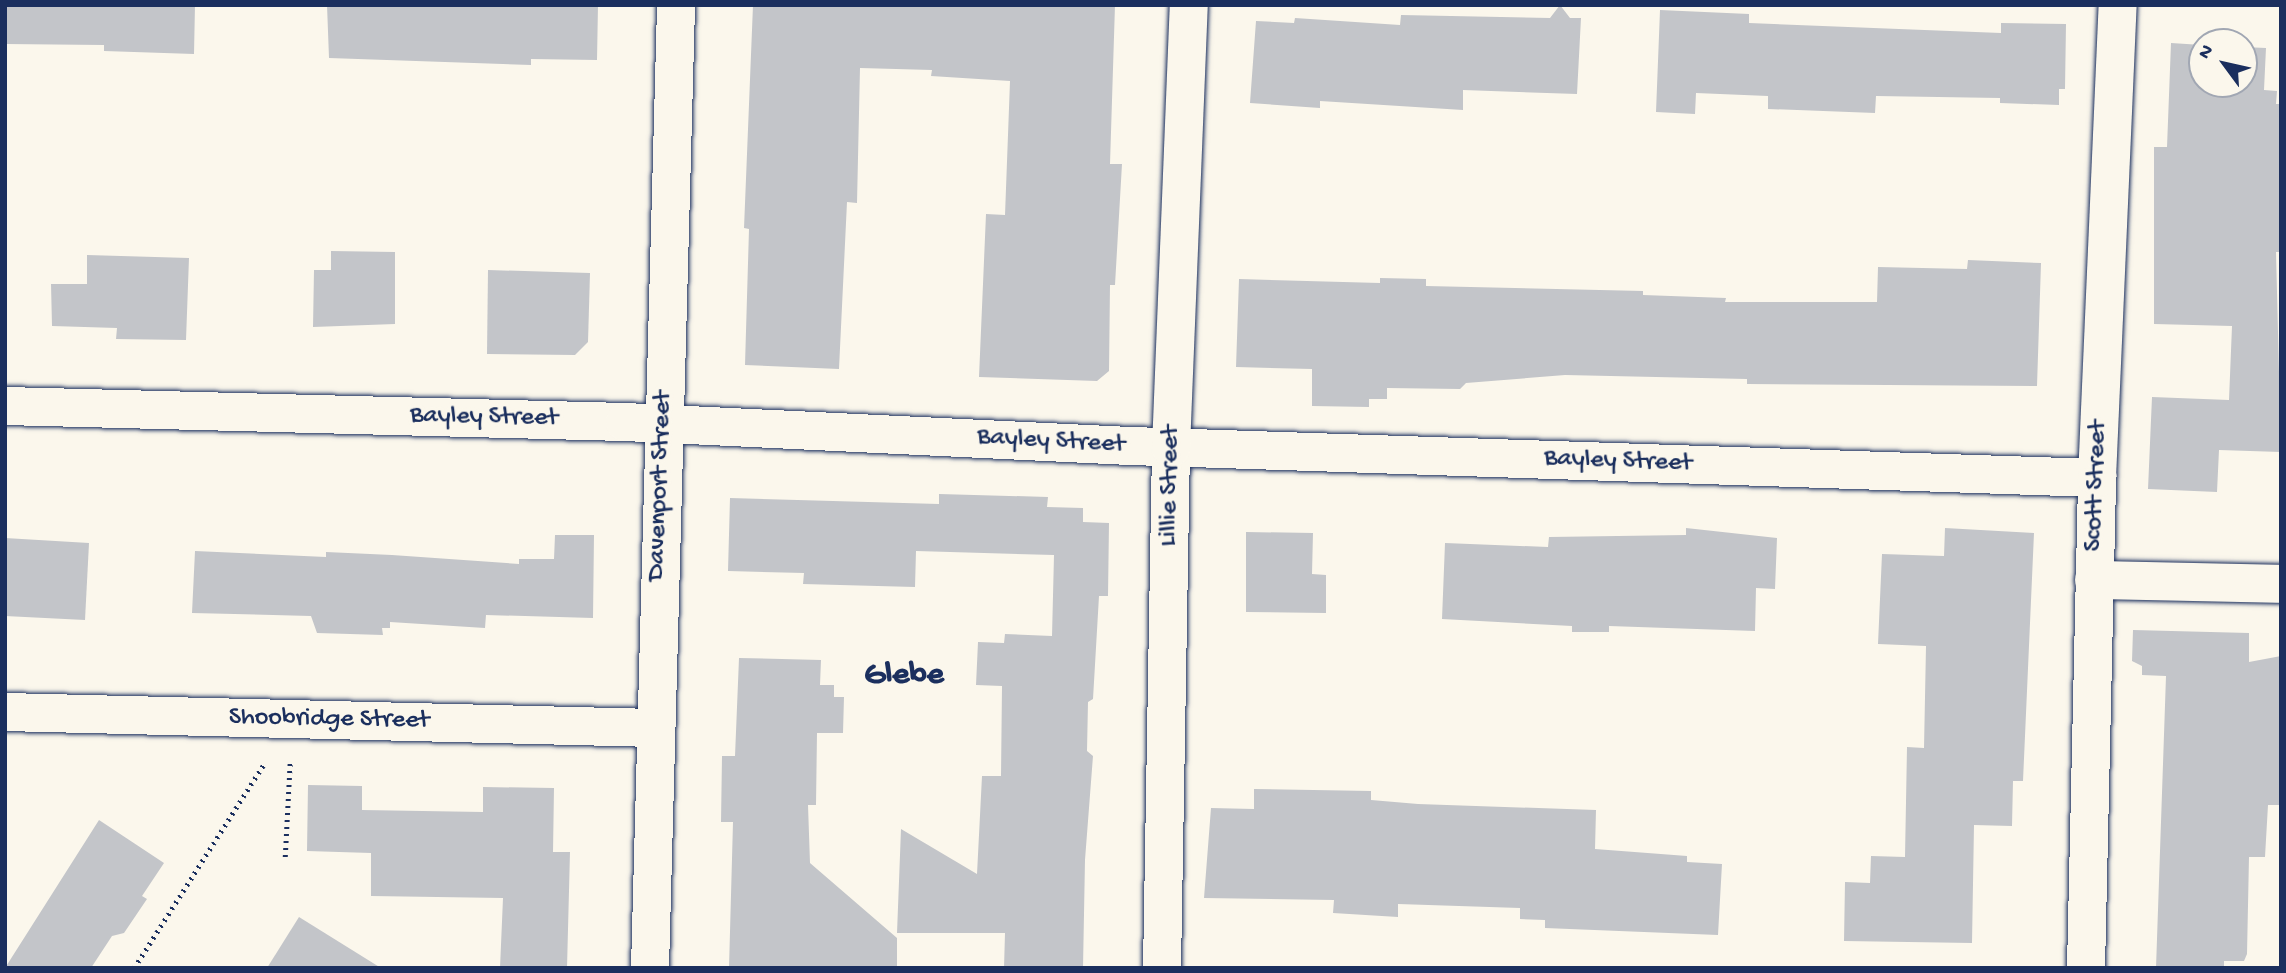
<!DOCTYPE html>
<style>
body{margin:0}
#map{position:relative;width:2286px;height:973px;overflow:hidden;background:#fbf7ec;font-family:"Gochi Hand",sans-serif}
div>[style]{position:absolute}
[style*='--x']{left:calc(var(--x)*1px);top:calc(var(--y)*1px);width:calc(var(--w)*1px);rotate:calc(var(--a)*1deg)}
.building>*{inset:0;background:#c3c5c9}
.path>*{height:4.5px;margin-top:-2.25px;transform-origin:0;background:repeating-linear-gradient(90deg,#1b2f5e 0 2px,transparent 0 7px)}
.roads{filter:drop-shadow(0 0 2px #1b2f5e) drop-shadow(0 0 2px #1b2f5e)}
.minor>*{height:38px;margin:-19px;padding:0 19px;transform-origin:19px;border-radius:19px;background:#fbf7ec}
span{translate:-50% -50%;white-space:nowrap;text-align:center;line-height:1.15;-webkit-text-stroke:7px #fbf7ec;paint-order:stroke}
.street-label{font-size:26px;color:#1b2f5e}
.district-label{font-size:33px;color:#1b2f5e;font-weight:700}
.frame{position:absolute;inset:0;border:7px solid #1b2f5e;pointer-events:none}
.north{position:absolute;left:2188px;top:28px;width:70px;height:70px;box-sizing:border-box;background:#fbf7ec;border:2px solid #a1a7b3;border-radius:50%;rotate:303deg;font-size:19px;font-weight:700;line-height:28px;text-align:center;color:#1b2f5e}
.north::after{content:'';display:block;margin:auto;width:24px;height:32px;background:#1b2f5e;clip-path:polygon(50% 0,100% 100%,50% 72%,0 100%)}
</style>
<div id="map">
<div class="building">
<div style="clip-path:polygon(5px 5px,195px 5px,194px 54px,104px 51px,104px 45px,5px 44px)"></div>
<div style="clip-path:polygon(327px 5px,598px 5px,597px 60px,531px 59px,531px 65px,329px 58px)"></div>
<div style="clip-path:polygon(753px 5px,1115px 5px,1110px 164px,1122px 164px,1115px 285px,1110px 285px,1109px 371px,1097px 381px,979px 377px,986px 214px,1005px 215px,1010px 81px,931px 76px,932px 70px,860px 68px,857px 203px,847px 202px,839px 369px,745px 365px,749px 229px,744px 228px)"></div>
<div style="clip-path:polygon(1560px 5px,1570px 18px,1581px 18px,1577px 94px,1463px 90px,1463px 110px,1320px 101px,1320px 108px,1250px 103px,1256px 21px,1294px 23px,1295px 18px,1400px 25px,1401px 15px,1550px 18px)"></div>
<div style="clip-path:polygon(1660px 10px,1749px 14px,1749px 23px,2001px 33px,2001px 23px,2066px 24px,2065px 89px,2059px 89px,2059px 105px,2000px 103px,2000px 98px,1876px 96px,1875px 113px,1768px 109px,1768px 96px,1696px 93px,1695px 114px,1656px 112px)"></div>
<div style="clip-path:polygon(2171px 43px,2202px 45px,2202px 84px,2244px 84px,2244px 47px,2266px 48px,2264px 90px,2277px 91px,2276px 104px,2281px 104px,2281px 252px,2276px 252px,2281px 452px,2219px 450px,2217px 492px,2148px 489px,2152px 397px,2229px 400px,2232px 326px,2154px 324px,2154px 147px,2167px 147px)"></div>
<div style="clip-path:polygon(331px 251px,395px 252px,395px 324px,313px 327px,314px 270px,331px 270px)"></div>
<div style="clip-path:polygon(87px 255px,189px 258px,186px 340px,116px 339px,117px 328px,52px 326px,51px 284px,87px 284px)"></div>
<div style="clip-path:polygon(1968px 260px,2041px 263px,2037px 386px,1747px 384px,1747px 379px,1565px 375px,1466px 383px,1460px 389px,1387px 388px,1387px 399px,1369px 399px,1369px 407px,1312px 406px,1312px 369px,1236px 367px,1239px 279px,1380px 283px,1380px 278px,1426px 279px,1426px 286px,1643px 291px,1643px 295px,1726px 298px,1725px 302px,1877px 302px,1878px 267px,1967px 269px)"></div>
<div style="clip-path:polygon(488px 270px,590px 273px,588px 342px,575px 355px,487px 354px)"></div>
<div style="clip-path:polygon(939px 494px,1048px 497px,1047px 507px,1083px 508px,1083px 522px,1109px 523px,1108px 596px,1099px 596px,1093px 699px,1088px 702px,1087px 751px,1093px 756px,1085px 860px,1083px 968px,1004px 968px,1005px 933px,897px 933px,901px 829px,977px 874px,982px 776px,1001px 776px,1002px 686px,976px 685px,978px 642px,1004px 643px,1005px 634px,1052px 636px,1054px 555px,916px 551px,915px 587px,803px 584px,804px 573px,728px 571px,730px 498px,939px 504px)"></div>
<div style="clip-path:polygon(1686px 528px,1777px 538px,1775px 589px,1756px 588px,1755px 631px,1609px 626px,1609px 632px,1572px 632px,1572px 626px,1442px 619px,1445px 543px,1548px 547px,1549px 537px,1686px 535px)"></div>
<div style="clip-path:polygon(1945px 528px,2034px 533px,2023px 781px,2013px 781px,2012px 826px,1974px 825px,1972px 943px,1844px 941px,1845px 882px,1870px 883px,1871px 856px,1905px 857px,1907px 747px,1924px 748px,1926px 646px,1878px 644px,1882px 554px,1944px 556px)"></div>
<div style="clip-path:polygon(1246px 532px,1313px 533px,1312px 574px,1326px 575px,1326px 613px,1246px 612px)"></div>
<div style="clip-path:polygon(555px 535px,594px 535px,593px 618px,486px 615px,485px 628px,390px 622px,390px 628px,382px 628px,383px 635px,317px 633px,311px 616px,192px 613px,195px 551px,326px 557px,326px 552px,392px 555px,519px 564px,519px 559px,554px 559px)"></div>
<div style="clip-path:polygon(5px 538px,89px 543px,85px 620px,5px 616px)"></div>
<div style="clip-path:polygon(2133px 630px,2249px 633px,2249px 662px,2281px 656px,2281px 805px,2268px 805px,2265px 857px,2249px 857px,2247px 954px,2244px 961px,2224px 961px,2224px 968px,2156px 968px,2166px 676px,2142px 675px,2142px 666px,2132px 661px)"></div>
<div style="clip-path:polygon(739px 658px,821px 660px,820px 685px,834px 685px,834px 697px,844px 697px,843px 733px,817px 733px,816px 805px,808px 805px,810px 863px,897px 938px,897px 968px,729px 968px,733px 822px,721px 822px,722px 756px,735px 756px)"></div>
<div style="clip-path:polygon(308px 785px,362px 786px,362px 810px,483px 812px,483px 787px,554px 788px,553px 852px,570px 852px,567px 968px,500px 968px,503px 898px,371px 896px,371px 853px,307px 851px)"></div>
<div style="clip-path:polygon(1254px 789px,1371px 791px,1371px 800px,1418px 804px,1596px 810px,1595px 849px,1687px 856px,1687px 862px,1722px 864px,1718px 935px,1545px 928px,1545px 920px,1520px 919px,1520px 908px,1398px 904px,1398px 917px,1333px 913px,1334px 900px,1204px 898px,1211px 808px,1254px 809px)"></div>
<div style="clip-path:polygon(99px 820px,164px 863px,142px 896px,147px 899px,124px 933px,112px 936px,91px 968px,5px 968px)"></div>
<div style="clip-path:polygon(299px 917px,381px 968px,267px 968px)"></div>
</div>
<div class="path">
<div style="--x:285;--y:857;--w:96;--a:-87"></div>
<div style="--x:134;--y:968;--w:244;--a:-57.5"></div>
</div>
<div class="roads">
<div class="minor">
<div style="--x:5;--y:406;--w:620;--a:1.48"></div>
<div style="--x:625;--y:422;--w:507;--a:2.72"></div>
<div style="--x:1131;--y:446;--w:967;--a:1.9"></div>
<div style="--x:2094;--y:580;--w:187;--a:1.2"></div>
<div style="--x:5;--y:712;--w:649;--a:1.41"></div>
<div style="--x:650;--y:968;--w:963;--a:-88.45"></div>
<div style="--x:1162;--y:968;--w:520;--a:-89.01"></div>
<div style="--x:1171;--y:448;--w:443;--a:-87.7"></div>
<div style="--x:2086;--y:968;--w:490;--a:-88.7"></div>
<div style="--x:2097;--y:478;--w:473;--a:-87.5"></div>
</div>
</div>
<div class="street-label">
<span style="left:484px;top:418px;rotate:1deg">Bayley Street</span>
<span style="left:1051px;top:442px;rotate:3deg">Bayley Street</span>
<span style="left:1618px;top:462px;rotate:2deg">Bayley Street</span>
<span style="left:661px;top:486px;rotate:-88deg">Davenport Street</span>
<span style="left:1171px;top:486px;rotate:-89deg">Lillie Street</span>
<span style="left:2097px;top:486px;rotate:-88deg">Scott Street</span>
<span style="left:329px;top:720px;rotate:1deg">Shoobridge Street</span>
</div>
<div class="district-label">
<span style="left:904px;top:677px">Glebe</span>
</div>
<div class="frame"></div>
<div class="north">N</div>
</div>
